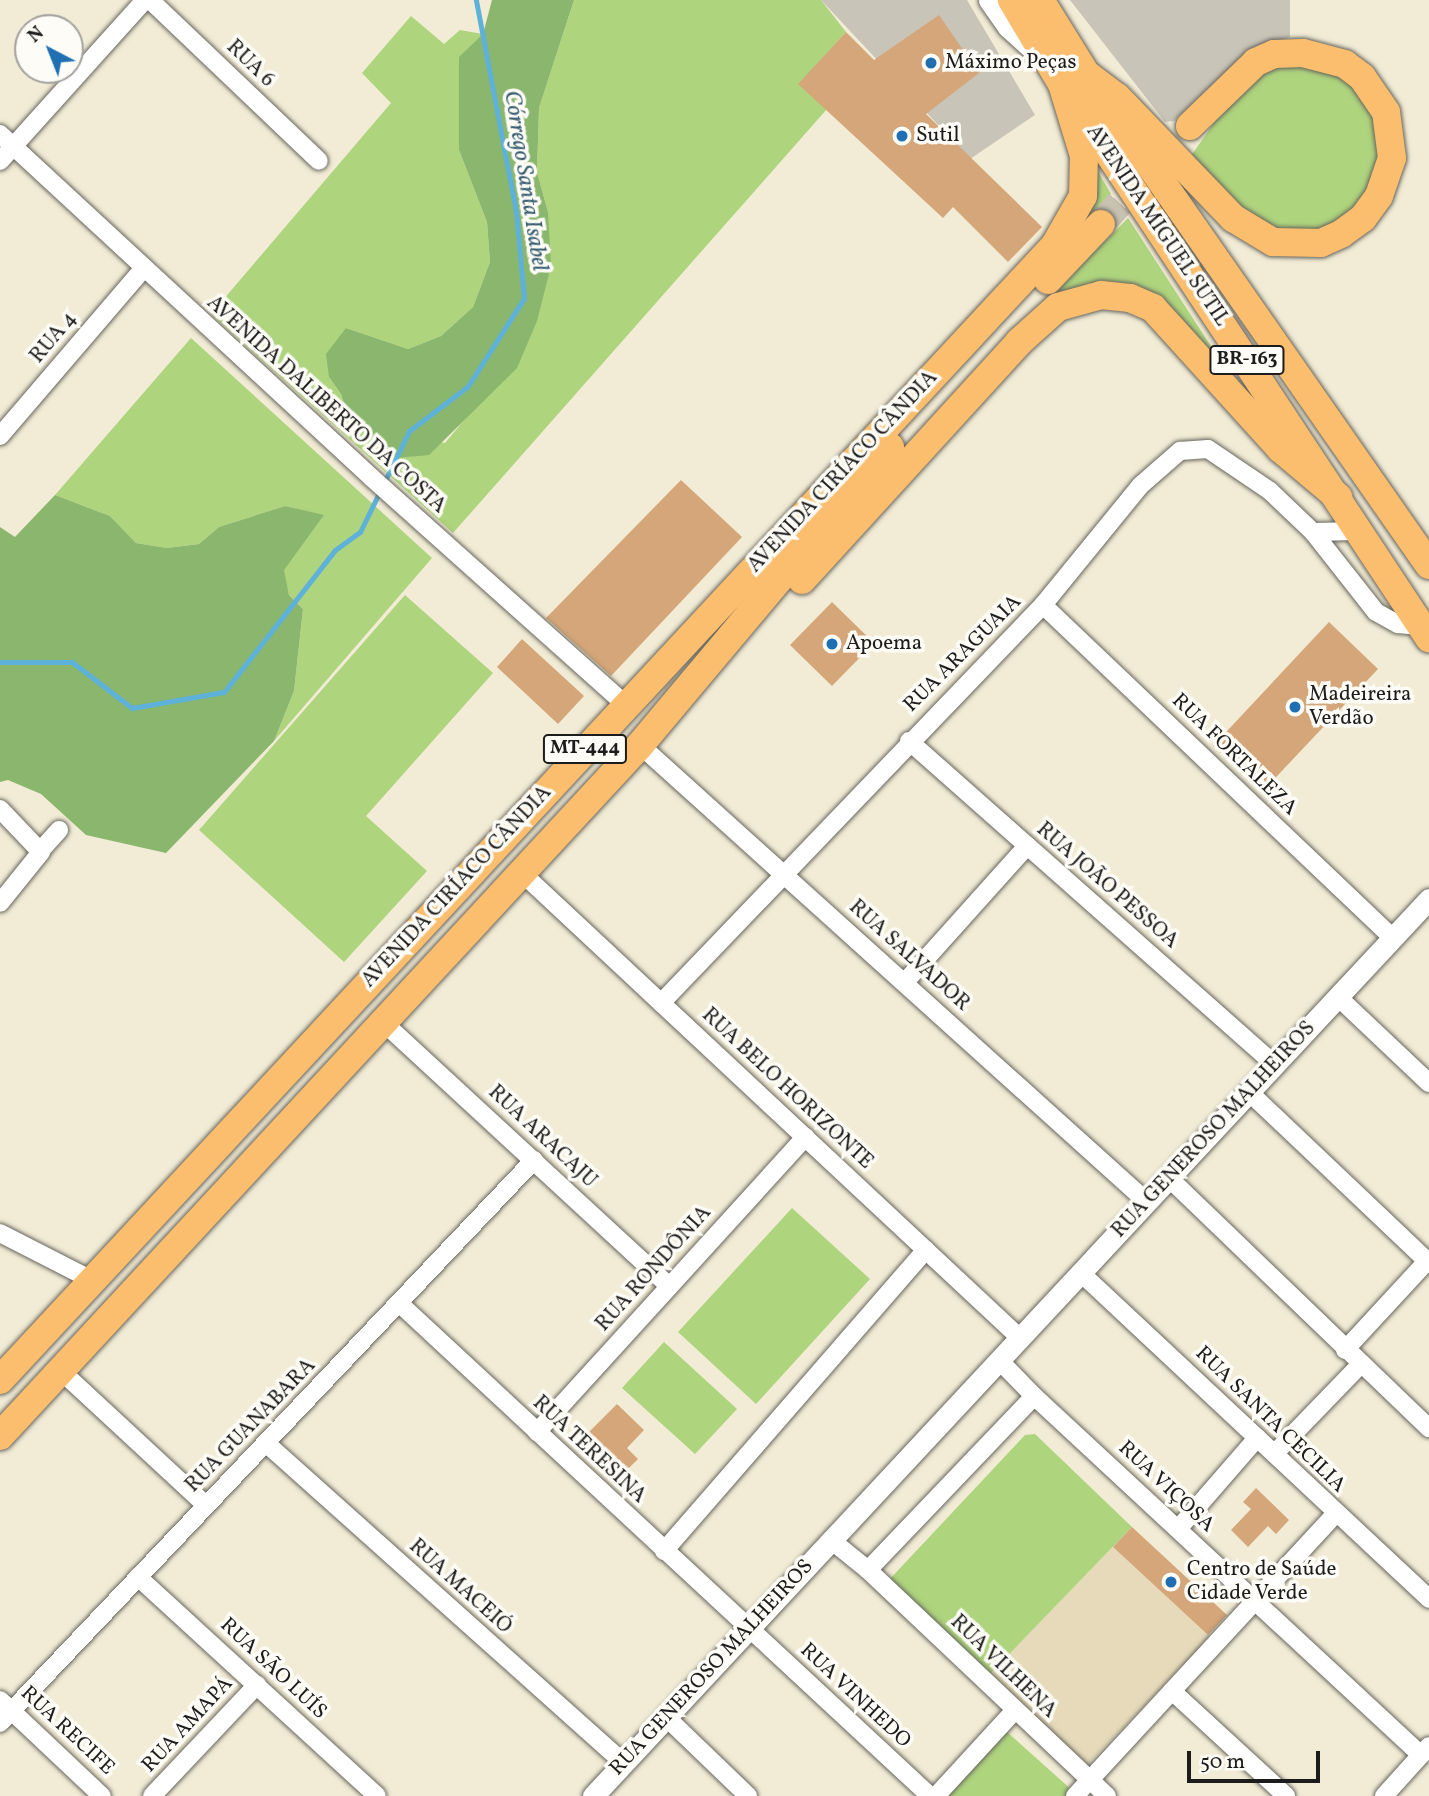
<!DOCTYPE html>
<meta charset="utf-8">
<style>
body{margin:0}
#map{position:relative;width:1429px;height:1796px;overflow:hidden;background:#f2ecd6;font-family:Vollkorn,serif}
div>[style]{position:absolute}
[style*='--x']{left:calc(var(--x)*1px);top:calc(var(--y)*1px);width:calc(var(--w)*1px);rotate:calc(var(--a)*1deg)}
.built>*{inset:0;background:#e6daba}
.industrial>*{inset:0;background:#c8c4b8}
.green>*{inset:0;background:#aed47e}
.forest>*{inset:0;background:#8ab66d}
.stream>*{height:5px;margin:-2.5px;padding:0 2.5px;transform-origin:2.5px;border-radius:2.5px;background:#5eb1d9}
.building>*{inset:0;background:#d4a679}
.trunk-tunnel>*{height:28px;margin-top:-14px;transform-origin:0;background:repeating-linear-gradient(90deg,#c7c2b1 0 28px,transparent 0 42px)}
.roads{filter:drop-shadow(0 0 2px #67655d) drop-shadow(0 0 2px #67655d)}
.minor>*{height:18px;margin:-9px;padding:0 9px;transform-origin:9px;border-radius:9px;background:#fff}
.tertiary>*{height:21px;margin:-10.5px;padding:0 10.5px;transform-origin:10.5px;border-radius:10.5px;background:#fff}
.primary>*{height:28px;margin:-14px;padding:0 14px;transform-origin:14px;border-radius:14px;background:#fbbe6e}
.trunk>*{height:28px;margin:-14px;padding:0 14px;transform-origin:14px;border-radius:14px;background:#fbbe6e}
.dots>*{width:19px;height:19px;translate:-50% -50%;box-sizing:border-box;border:4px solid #fdfcf7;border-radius:50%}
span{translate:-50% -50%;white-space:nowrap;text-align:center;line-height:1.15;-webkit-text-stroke:7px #fdfcf7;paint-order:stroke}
.shield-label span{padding:2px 5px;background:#fdfcf7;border:2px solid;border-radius:5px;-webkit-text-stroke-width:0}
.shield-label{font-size:19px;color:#1c1c1c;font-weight:700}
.poi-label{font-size:21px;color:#1c1c1c}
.left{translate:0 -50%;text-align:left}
.street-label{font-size:21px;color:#1c1c1c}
.water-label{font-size:23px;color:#3a5f71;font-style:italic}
.north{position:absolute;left:14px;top:14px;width:70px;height:70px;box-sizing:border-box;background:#fdfcf7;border:2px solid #a3a29f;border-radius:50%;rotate:318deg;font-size:19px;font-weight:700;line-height:28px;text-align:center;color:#1c1c1c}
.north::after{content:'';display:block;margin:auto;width:24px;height:32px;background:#1f6fb2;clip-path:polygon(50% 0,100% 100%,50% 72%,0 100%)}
.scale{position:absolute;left:1187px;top:1751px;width:133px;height:32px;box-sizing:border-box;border:4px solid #1c1c1c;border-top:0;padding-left:9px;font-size:21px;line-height:24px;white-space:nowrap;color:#1c1c1c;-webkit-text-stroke:5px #fdfcf7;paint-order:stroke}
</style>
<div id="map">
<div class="built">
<div style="clip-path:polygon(1113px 1547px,1210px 1637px,1087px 1765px,988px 1676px)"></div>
</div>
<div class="industrial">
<div style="clip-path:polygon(821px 0,967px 0,1035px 115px,970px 159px)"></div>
<div style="clip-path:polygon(1070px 0,1290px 0,1290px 37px,1248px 51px,1174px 121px,1165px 122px)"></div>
</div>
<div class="green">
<div style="clip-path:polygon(574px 0,821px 0,846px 32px,799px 84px,827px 109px,453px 533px,211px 314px,391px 103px,362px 73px,411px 16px,444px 44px,460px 30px,483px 34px,459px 150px,487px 222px,490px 262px,473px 307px,441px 336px,408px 349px,346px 328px,329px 377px,341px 394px,350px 422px,445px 443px,480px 401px,548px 212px,537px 172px,539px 108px)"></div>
<div style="clip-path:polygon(1286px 63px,1337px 71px,1367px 102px,1378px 128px,1381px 155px,1362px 199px,1330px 227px,1311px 231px,1273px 228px,1252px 217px,1191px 156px,1223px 110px,1269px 68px)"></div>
<div style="clip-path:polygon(1097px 170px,1111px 194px,1059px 255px)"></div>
<div style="clip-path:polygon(1128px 218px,1229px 374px,1113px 285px,1089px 283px,1046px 300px)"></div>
<div style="clip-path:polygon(191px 338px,432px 558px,274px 741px,294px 691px,303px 609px,289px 595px,283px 570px,323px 516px,285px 506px,219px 527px,199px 544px,167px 548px,136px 543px,110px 516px,55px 495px)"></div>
<div style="clip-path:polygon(405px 595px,493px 673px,366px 816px,427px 871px,344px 962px,199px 830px)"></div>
<div style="clip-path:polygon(792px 1208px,870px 1279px,756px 1404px,678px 1332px)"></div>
<div style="clip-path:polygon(664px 1342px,737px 1409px,695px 1454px,622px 1388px)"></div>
<div style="clip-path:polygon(1035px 1434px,1132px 1527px,988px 1676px,888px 1581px,1025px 1435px)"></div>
<div style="clip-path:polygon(1006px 1731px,1073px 1791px,1068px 1796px,947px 1796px)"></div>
</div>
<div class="forest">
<div style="clip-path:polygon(492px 0,574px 0,539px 108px,537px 172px,548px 212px,551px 266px,537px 321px,517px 368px,429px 455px,396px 458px,350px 422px,341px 394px,329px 377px,326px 354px,346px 328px,408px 349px,441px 336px,473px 307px,490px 262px,487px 222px,459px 150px,459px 57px,483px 34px)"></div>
<div style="clip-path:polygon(55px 495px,110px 516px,136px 543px,167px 548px,199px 544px,219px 527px,285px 506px,324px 515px,284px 570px,289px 595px,303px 609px,294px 691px,274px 741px,166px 853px,86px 835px,41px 794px,8px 780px,0 782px,0 527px,15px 537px)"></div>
</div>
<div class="stream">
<div style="--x:0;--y:662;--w:72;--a:0"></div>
<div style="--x:72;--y:662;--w:76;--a:37.5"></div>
<div style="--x:132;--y:708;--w:93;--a:-9.9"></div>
<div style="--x:224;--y:692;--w:180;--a:-52"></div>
<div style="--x:335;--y:550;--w:31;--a:-36"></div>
<div style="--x:360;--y:532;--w:112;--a:-64.1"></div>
<div style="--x:409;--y:431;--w:74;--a:-37.3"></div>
<div style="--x:468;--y:386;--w:104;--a:-57.5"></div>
<div style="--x:524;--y:298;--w:86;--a:-95.3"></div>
<div style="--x:516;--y:212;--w:216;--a:-100.7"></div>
</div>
<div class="building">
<div style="clip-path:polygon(939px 15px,979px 73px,926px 114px,1042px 227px,1008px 262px,953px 207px,943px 218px,798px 84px,846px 32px,874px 60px)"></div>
<div style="clip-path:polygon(681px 480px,742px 537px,611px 676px,546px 618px)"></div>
<div style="clip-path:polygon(832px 602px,874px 643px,832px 686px,790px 645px)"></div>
<div style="clip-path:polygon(1329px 622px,1378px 669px,1262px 792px,1213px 746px)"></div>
<div style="clip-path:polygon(522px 639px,584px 696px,558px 724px,497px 667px)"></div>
<div style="clip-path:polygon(617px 1404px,644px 1430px,627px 1448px,638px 1459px,616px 1481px,577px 1444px)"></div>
<div style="clip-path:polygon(1256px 1488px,1289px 1520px,1276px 1534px,1268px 1526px,1248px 1547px,1231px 1530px,1251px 1509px,1243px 1502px)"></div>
<div style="clip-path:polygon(1132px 1527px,1227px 1615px,1208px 1635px,1113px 1547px)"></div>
</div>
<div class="trunk-tunnel">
<div style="--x:1101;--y:224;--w:132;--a:-47.8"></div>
</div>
<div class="roads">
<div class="minor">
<div style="--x:150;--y:0;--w:233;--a:43.6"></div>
<div style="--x:0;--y:134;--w:507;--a:42.76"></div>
<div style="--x:372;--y:478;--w:341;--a:41.8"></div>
<div style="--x:0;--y:161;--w:217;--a:-48"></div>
<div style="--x:0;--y:436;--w:220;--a:-49.4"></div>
<div style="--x:1313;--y:532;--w:44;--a:-1.3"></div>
<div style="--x:1043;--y:605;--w:483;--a:43.6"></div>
<div style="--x:909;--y:741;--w:489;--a:41.5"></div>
<div style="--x:640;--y:745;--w:683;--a:42.03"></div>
<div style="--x:0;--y:809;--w:59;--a:46.4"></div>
<div style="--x:41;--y:852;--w:65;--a:128.8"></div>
<div style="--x:41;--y:850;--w:27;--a:-48"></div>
<div style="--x:523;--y:874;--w:680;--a:43.03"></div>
<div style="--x:905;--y:982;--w:183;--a:-48.1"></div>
<div style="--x:1338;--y:997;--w:125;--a:43.4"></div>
<div style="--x:661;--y:1003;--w:552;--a:-46.18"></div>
<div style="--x:1043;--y:605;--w:155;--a:-50.8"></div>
<div style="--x:1141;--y:485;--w:52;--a:-41.1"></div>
<div style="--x:1180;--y:451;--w:28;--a:-4"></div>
<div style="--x:1208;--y:449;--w:75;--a:34.1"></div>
<div style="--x:1270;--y:491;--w:59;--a:43.6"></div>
<div style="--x:1313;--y:532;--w:102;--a:51.8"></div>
<div style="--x:1376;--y:612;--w:25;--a:29"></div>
<div style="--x:1398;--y:624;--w:25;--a:5"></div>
<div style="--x:384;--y:1023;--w:388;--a:42.7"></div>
<div style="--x:1249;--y:1092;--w:248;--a:43.5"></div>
<div style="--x:1169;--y:1178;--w:361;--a:43.9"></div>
<div style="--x:0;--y:1233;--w:103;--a:27.1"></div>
<div style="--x:1081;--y:1273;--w:477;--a:43.1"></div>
<div style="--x:399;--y:1303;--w:725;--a:42.87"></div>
<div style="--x:1345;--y:1350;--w:121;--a:-47.3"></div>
<div style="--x:60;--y:1370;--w:199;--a:42.8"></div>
<div style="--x:1034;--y:1396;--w:528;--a:42.85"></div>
<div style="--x:537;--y:1432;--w:399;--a:-47.7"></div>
<div style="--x:267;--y:1444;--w:479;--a:41.8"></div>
<div style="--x:1275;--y:1453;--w:124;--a:-46"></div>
<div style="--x:1178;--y:1529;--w:121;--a:-49"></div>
<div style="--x:831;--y:1540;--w:48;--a:39"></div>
<div style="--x:868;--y:1570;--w:329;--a:43.4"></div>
<div style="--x:664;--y:1551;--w:399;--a:-49"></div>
<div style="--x:868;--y:1570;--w:240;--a:-46.3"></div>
<div style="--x:1034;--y:1396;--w:50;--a:-134.2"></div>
<div style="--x:138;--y:1577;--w:324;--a:42.5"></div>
<div style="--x:1172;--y:1691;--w:155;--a:42.6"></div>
<div style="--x:0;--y:1700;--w:140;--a:43.3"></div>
<div style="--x:666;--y:1717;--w:114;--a:43.9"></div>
<div style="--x:0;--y:1723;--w:776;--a:-46.51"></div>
<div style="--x:152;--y:1796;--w:153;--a:-46.6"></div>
<div style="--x:936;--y:1796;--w:117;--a:-47.4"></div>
<div style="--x:1075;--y:1796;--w:384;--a:-47.3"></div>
<div style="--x:1384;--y:1796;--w:67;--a:-48"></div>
</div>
<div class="tertiary">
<div style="--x:989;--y:0;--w:33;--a:55"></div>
<div style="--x:1008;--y:27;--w:39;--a:42"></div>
<div style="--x:593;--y:1796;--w:1226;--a:-47.02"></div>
</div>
<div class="primary">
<div style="--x:1092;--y:82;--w:589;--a:55.1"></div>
<div style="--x:1068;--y:92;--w:655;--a:56.53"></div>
</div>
<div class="trunk">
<div style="--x:1040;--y:0;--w:87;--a:58.1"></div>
<div style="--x:1086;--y:74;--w:39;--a:37"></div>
<div style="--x:1117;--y:97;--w:168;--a:46.2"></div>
<div style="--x:1233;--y:218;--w:47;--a:31"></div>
<div style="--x:1273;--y:242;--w:48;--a:1.2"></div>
<div style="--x:1321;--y:243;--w:22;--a:-24"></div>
<div style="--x:1341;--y:234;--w:27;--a:-36"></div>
<div style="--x:1363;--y:218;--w:27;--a:-54"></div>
<div style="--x:1379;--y:196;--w:40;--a:-71.1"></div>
<div style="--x:1392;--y:158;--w:46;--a:-97.4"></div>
<div style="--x:1386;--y:112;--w:42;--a:-124.4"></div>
<div style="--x:1362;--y:77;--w:21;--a:-143"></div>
<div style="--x:1345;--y:64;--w:43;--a:-165.3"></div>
<div style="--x:1303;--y:53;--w:29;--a:178"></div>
<div style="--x:1274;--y:54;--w:20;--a:156"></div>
<div style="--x:1256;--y:62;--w:92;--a:135.9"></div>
<div style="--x:1048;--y:280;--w:77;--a:-46.6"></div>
<div style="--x:802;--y:580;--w:322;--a:-47.6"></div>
<div style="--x:1019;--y:342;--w:52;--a:-41.9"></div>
<div style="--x:1058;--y:307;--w:45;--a:-15.6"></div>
<div style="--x:1101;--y:295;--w:29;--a:6"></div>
<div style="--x:1130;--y:298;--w:25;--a:23"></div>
<div style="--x:1153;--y:308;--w:190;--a:47.8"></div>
<div style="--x:1281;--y:449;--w:75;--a:40.1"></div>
<div style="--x:0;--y:1380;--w:1550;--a:-47.09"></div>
<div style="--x:1055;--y:245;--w:56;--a:-60.3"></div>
<div style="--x:1083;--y:196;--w:40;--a:-88.6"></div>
<div style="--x:1084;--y:156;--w:75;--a:-107"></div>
<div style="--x:1062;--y:84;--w:98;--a:-120.8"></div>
<div style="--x:0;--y:1436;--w:942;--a:-47.19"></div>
<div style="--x:640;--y:745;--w:389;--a:-50"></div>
</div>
</div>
<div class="dots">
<div style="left:931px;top:63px;background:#1f6fb2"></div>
<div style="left:902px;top:136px;background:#1f6fb2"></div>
<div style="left:832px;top:644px;background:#1f6fb2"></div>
<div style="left:1295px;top:707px;background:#1f6fb2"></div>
<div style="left:1171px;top:1582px;background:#1f6fb2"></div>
</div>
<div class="shield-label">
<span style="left:1247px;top:360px">BR-163</span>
<span style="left:585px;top:749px">MT-444</span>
</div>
<div class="poi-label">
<span class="left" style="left:945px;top:63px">Máximo Peças</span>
<span class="left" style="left:916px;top:136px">Sutil</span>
<span class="left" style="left:846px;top:644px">Apoema</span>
<span class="left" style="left:1309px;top:707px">Madeireira<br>Verdão</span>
<span class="left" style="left:1187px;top:1582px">Centro de Saúde<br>Cidade Verde</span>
</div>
<div class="street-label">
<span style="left:250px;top:64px;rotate:44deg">RUA 6</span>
<span style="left:1157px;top:226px;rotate:56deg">AVENIDA MIGUEL SUTIL</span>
<span style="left:54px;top:338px;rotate:-50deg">RUA 4</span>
<span style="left:326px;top:405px;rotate:42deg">AVENIDA DALIBERTO DA COSTA</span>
<span style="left:843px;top:472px;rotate:-47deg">AVENIDA CIRÍACO CÂNDIA</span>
<span style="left:963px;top:654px;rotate:-45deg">RUA ARAGUAIA</span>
<span style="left:1234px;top:755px;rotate:44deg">RUA FORTALEZA</span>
<span style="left:1107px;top:886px;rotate:41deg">RUA JOÃO PESSOA</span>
<span style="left:457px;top:887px;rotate:-47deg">AVENIDA CIRÍACO CÂNDIA</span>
<span style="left:909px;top:956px;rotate:42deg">RUA SALVADOR</span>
<span style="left:787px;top:1089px;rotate:43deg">RUA BELO HORIZONTE</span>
<span style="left:1214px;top:1130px;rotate:-47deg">RUA GENEROSO MALHEIROS</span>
<span style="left:542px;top:1137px;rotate:43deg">RUA ARACAJU</span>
<span style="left:654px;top:1269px;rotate:-48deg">RUA RONDÔNIA</span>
<span style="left:1270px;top:1420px;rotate:44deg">RUA SANTA CECILIA</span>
<span style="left:251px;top:1426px;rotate:-46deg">RUA GUANABARA</span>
<span style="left:589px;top:1450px;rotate:43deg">RUA TERESINA</span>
<span style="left:1166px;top:1487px;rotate:43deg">RUA VIÇOSA</span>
<span style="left:460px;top:1587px;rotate:42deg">RUA MACEIÓ</span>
<span style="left:1003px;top:1667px;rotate:44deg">RUA VILHENA</span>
<span style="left:712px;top:1668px;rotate:-47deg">RUA GENEROSO MALHEIROS</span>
<span style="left:273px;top:1669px;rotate:43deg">RUA SÃO LUÍS</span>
<span style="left:855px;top:1696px;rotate:43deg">RUA VINHEDO</span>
<span style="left:188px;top:1725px;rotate:-47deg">RUA AMAPÁ</span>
<span style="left:67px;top:1731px;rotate:43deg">RUA RECIFE</span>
</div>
<div class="water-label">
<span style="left:525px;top:181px;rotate:81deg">Córrego Santa Isabel</span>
</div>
<div class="north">N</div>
<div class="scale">50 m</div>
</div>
